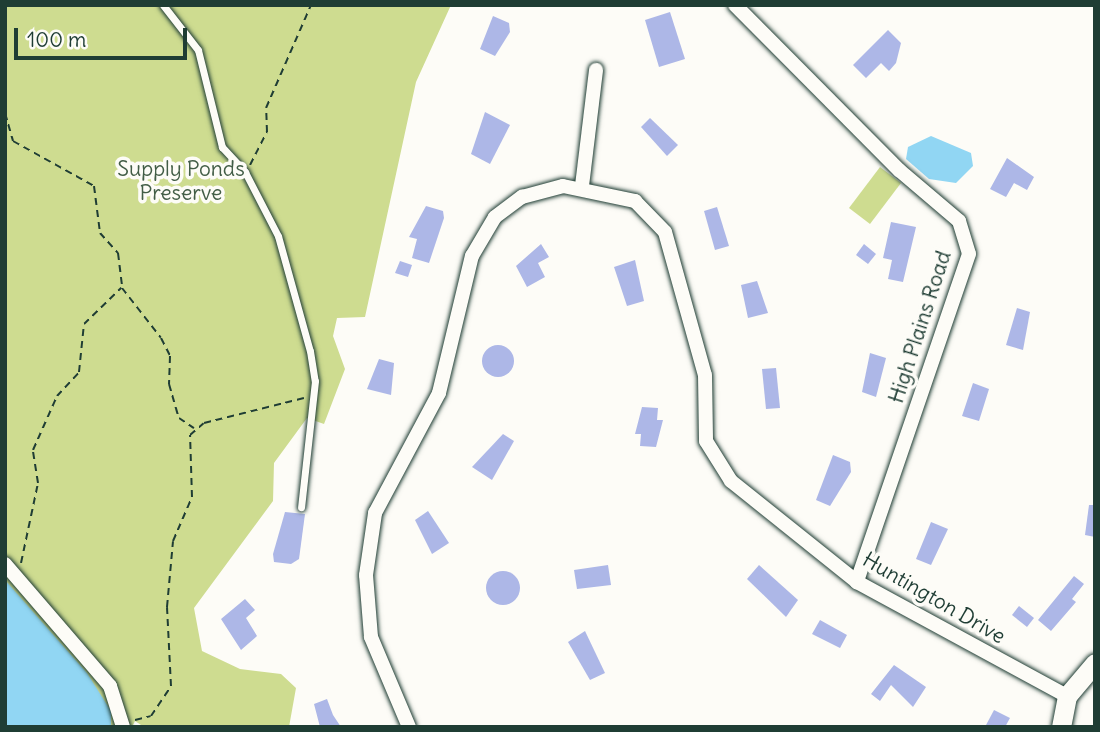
<!DOCTYPE html>
<style>
body{margin:0}
#map{position:relative;width:1100px;height:732px;overflow:hidden;background:#fdfcf7;font-family:Delius,sans-serif}
div>[style]{position:absolute}
[style*='--x']{left:calc(var(--x)*1px);top:calc(var(--y)*1px);width:calc(var(--w)*1px);rotate:calc(var(--a)*1deg)}
.green>*{inset:0;background:#cedc90}
.water>*{inset:0;background:#91d6f3}
.building>*{inset:0;background:#adb7e7}
.round{border-radius:50%}
.path>*{height:2px;margin-top:-1px;transform-origin:0;background:repeating-linear-gradient(90deg,#1f3d34 0 7px,transparent 0 12px)}
.roads{filter:drop-shadow(0 0 2px #1f3d34) drop-shadow(0 0 2px #1f3d34)}
.lane>*{height:7px;margin:-3.5px;padding:0 3.5px;transform-origin:3.5px;border-radius:3.5px;background:#fdfcf7}
.street>*{height:14px;margin:-7px;padding:0 7px;transform-origin:7px;border-radius:7px;background:#fdfcf7}
.secondary>*{height:19px;margin:-9.5px;padding:0 9.5px;transform-origin:9.5px;border-radius:9.5px;background:#fdfcf7}
span{translate:-50% -50%;white-space:nowrap;text-align:center;line-height:1.15;-webkit-text-stroke:7px #fdfcf7;paint-order:stroke}
.park-label{font-size:21px;color:#425d46}
.street-label{font-size:21px;color:#1f3d34}
.frame{position:absolute;inset:0;border:7px solid #1f3d34;pointer-events:none}
.scale{position:absolute;left:14px;top:28px;width:173px;height:32px;box-sizing:border-box;border:4px solid #1f3d34;border-top:0;padding-left:9px;font-size:21px;line-height:24px;white-space:nowrap;color:#1f3d34;-webkit-text-stroke:5px #fdfcf7;paint-order:stroke}
</style>
<div id="map">
<div class="green">
<div style="clip-path:polygon(5px 5px,451px 5px,416px 82px,365px 317px,337px 318px,333px 336px,345px 369px,324px 424px,307px 418px,274px 463px,273px 501px,194px 608px,202px 651px,240px 669px,281px 674px,296px 688px,289px 727px,144px 727px,135px 721px,132px 727px,5px 727px)"></div>
<div style="clip-path:polygon(880px 167px,901px 183px,870px 224px,849px 208px)"></div>
</div>
<div class="water">
<div style="clip-path:polygon(931px 136px,971px 153px,973px 166px,956px 183px,929px 179px,906px 159px,908px 147px)"></div>
<div style="clip-path:polygon(5px 580px,87px 673px,111px 711px,111px 727px,5px 727px)"></div>
</div>
<div class="building">
<div style="clip-path:polygon(670px 12px,685px 59px,659px 67px,645px 20px)"></div>
<div style="clip-path:polygon(493px 16px,509px 23px,510px 32px,495px 56px,480px 49px)"></div>
<div style="clip-path:polygon(888px 30px,901px 43px,896px 63px,889px 71px,881px 63px,866px 78px,853px 65px)"></div>
<div style="clip-path:polygon(485px 112px,510px 125px,490px 164px,471px 154px)"></div>
<div style="clip-path:polygon(650px 118px,678px 145px,667px 156px,641px 127px)"></div>
<div style="clip-path:polygon(1007px 158px,1034px 177px,1027px 190px,1014px 183px,1006px 197px,990px 189px)"></div>
<div style="clip-path:polygon(426px 206px,443px 211px,444px 218px,429px 263px,412px 258px,417px 239px,409px 237px)"></div>
<div style="clip-path:polygon(717px 207px,729px 246px,715px 250px,704px 211px)"></div>
<div style="clip-path:polygon(891px 222px,916px 227px,903px 282px,888px 279px,892px 260px,883px 258px)"></div>
<div style="clip-path:polygon(541px 244px,549px 257px,538px 263px,545px 277px,527px 287px,516px 266px)"></div>
<div style="clip-path:polygon(864px 244px,876px 254px,868px 264px,856px 255px)"></div>
<div style="clip-path:polygon(635px 260px,644px 301px,627px 306px,614px 267px)"></div>
<div style="clip-path:polygon(400px 261px,412px 265px,408px 277px,395px 273px)"></div>
<div style="clip-path:polygon(757px 281px,768px 313px,748px 318px,741px 285px)"></div>
<div style="clip-path:polygon(1017px 308px,1030px 312px,1023px 350px,1006px 345px)"></div>
<div class="round" style="left:482px;top:345px;width:32px;height:32px"></div>
<div style="clip-path:polygon(870px 353px,886px 358px,876px 397px,862px 392px)"></div>
<div style="clip-path:polygon(379px 359px,394px 363px,391px 395px,367px 389px)"></div>
<div style="clip-path:polygon(776px 368px,780px 408px,766px 409px,762px 369px)"></div>
<div style="clip-path:polygon(973px 383px,989px 389px,979px 421px,962px 416px)"></div>
<div style="clip-path:polygon(642px 407px,658px 408px,657px 420px,663px 420px,656px 447px,640px 446px,641px 434px,635px 434px)"></div>
<div style="clip-path:polygon(503px 434px,514px 441px,492px 480px,472px 467px)"></div>
<div style="clip-path:polygon(833px 455px,850px 462px,851px 472px,830px 506px,816px 500px)"></div>
<div style="clip-path:polygon(1089px 505px,1095px 505px,1095px 537px,1085px 535px)"></div>
<div style="clip-path:polygon(428px 511px,449px 543px,432px 554px,415px 520px)"></div>
<div style="clip-path:polygon(285px 512px,305px 514px,299px 559px,291px 564px,274px 562px,273px 554px)"></div>
<div style="clip-path:polygon(931px 522px,948px 529px,931px 565px,916px 559px)"></div>
<div style="clip-path:polygon(608px 565px,611px 585px,577px 589px,574px 570px)"></div>
<div style="clip-path:polygon(759px 565px,798px 600px,786px 617px,747px 579px)"></div>
<div class="round" style="left:486px;top:571px;width:34px;height:34px"></div>
<div style="clip-path:polygon(1074px 576px,1084px 584px,1072px 599px,1076px 602px,1051px 631px,1038px 620px)"></div>
<div style="clip-path:polygon(245px 599px,255px 610px,246px 618px,257px 636px,241px 650px,221px 619px)"></div>
<div style="clip-path:polygon(1019px 606px,1034px 618px,1027px 627px,1012px 615px)"></div>
<div style="clip-path:polygon(820px 620px,847px 635px,840px 648px,812px 634px)"></div>
<div style="clip-path:polygon(585px 631px,605px 673px,590px 680px,568px 642px)"></div>
<div style="clip-path:polygon(894px 665px,926px 687px,913px 707px,891px 685px,880px 701px,871px 694px)"></div>
<div style="clip-path:polygon(327px 699px,333px 715px,341px 727px,320px 727px,314px 704px)"></div>
<div style="clip-path:polygon(994px 710px,1010px 718px,1005px 727px,985px 727px)"></div>
</div>
<div class="path">
<div style="--x:5;--y:113;--w:29;--a:74"></div>
<div style="--x:13;--y:141;--w:93;--a:29.1"></div>
<div style="--x:94;--y:186;--w:47;--a:82.7"></div>
<div style="--x:100;--y:233;--w:27;--a:48"></div>
<div style="--x:118;--y:253;--w:35;--a:83"></div>
<div style="--x:122;--y:288;--w:63;--a:52"></div>
<div style="--x:161;--y:338;--w:20;--a:63"></div>
<div style="--x:170;--y:356;--w:28;--a:92"></div>
<div style="--x:169;--y:384;--w:35;--a:74"></div>
<div style="--x:179;--y:418;--w:18;--a:34"></div>
<div style="--x:250;--y:165;--w:37;--a:-63"></div>
<div style="--x:267;--y:132;--w:24;--a:-92"></div>
<div style="--x:266;--y:108;--w:112;--a:-66.4"></div>
<div style="--x:21;--y:563;--w:82;--a:-78"></div>
<div style="--x:38;--y:483;--w:33;--a:-99"></div>
<div style="--x:33;--y:450;--w:59;--a:-66"></div>
<div style="--x:57;--y:396;--w:33;--a:-47"></div>
<div style="--x:79;--y:372;--w:48;--a:-84.1"></div>
<div style="--x:84;--y:324;--w:52;--a:-44.2"></div>
<div style="--x:135;--y:720;--w:16;--a:-14"></div>
<div style="--x:151;--y:716;--w:36;--a:-56"></div>
<div style="--x:171;--y:686;--w:79;--a:-92.9"></div>
<div style="--x:167;--y:607;--w:66;--a:-84.8"></div>
<div style="--x:173;--y:541;--w:48;--a:-66.6"></div>
<div style="--x:192;--y:497;--w:62;--a:-91.8"></div>
<div style="--x:190;--y:435;--w:18;--a:-41"></div>
<div style="--x:204;--y:423;--w:103;--a:-14"></div>
</div>
<div class="roads">
<div class="lane">
<div style="--x:163;--y:5;--w:57;--a:52.1"></div>
<div style="--x:198;--y:50;--w:100;--a:76.1"></div>
<div style="--x:222;--y:147;--w:34;--a:47"></div>
<div style="--x:245;--y:172;--w:72;--a:62.7"></div>
<div style="--x:278;--y:236;--w:119;--a:74.5"></div>
<div style="--x:310;--y:351;--w:30;--a:81"></div>
<div style="--x:315;--y:381;--w:127;--a:96.3"></div>
</div>
<div class="street">
<div style="--x:735;--y:5;--w:233;--a:45.2"></div>
<div style="--x:899;--y:170;--w:79;--a:40.4"></div>
<div style="--x:959;--y:221;--w:34;--a:73"></div>
<div style="--x:969;--y:254;--w:347;--a:108.9"></div>
<div style="--x:582;--y:186;--w:117;--a:-83.1"></div>
<div style="--x:5;--y:564;--w:161;--a:49.3"></div>
<div style="--x:110;--y:686;--w:43;--a:72.4"></div>
<div style="--x:409;--y:727;--w:98;--a:-112.9"></div>
<div style="--x:371;--y:637;--w:62;--a:-94.6"></div>
<div style="--x:366;--y:575;--w:63;--a:-81.7"></div>
<div style="--x:375;--y:513;--w:136;--a:-61.9"></div>
<div style="--x:439;--y:393;--w:141;--a:-76.5"></div>
<div style="--x:472;--y:256;--w:45;--a:-59.5"></div>
<div style="--x:495;--y:217;--w:34;--a:-37"></div>
<div style="--x:522;--y:197;--w:42;--a:-15"></div>
<div style="--x:563;--y:186;--w:74;--a:11.8"></div>
<div style="--x:635;--y:201;--w:43;--a:45.9"></div>
<div style="--x:665;--y:232;--w:148;--a:74.4"></div>
<div style="--x:705;--y:375;--w:66;--a:89.1"></div>
<div style="--x:706;--y:441;--w:47;--a:58"></div>
<div style="--x:731;--y:481;--w:161;--a:38.7"></div>
<div style="--x:857;--y:582;--w:239;--a:28.5"></div>
</div>
<div class="secondary">
<div style="--x:1061;--y:727;--w:32;--a:-79"></div>
<div style="--x:1067;--y:696;--w:43;--a:-49.7"></div>
</div>
</div>
<div class="park-label">
<span style="left:181px;top:181px">Supply Ponds<br>Preserve</span>
</div>
<div class="street-label">
<span style="left:920px;top:327px;rotate:-72deg">High Plains Road</span>
<span style="left:934px;top:598px;rotate:30deg">Huntington Drive</span>
</div>
<div class="frame"></div>
<div class="scale">100 m</div>
</div>
